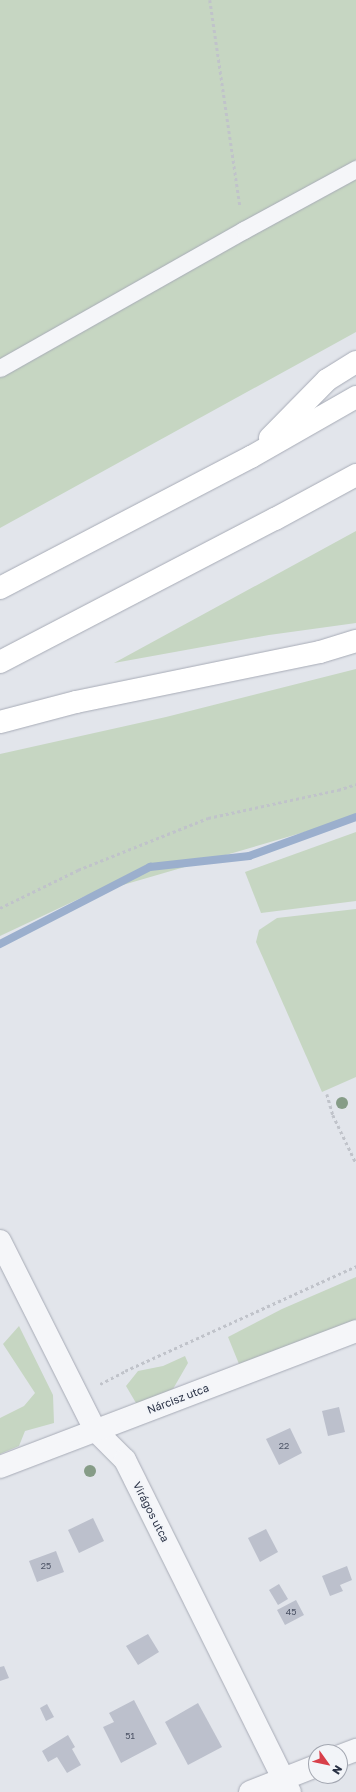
<!DOCTYPE html>
<meta charset="utf-8">
<style>
body{margin:0}
#map{position:relative;width:356px;height:1792px;overflow:hidden;background:#e2e5eb;font-family:"Golos Text",sans-serif}
div>[style]{position:absolute}
[style*='--x']{left:calc(var(--x)*1px);top:calc(var(--y)*1px);width:calc(var(--w)*1px);rotate:calc(var(--a)*1deg)}
.green>*{inset:0;background:#c6d6c2}
.stream>*{height:8px;margin:-4px;padding:0 4px;transform-origin:4px;border-radius:4px;background:#9bafcd}
.building>*{inset:0;background:#bcc0cc}
.path>*{height:2.5px;margin-top:-1.25px;transform-origin:0;background:repeating-linear-gradient(90deg,#c0c3ca 0 3px,transparent 0 6px)}
.roads{filter:drop-shadow(0 0 1px #a7abb6) drop-shadow(0 0 1px #a7abb6)}
.service>*{height:17px;margin:-8.5px;padding:0 8.5px;transform-origin:8.5px;border-radius:8.5px;background:#f5f6f9}
.minor>*{height:22px;margin:-11px;padding:0 11px;transform-origin:11px;border-radius:11px;background:#f5f6f9}
.trunk>*{height:22px;margin:-11px;padding:0 11px;transform-origin:11px;border-radius:11px;background:#fff}
.trees>*{width:12px;height:12px;margin:-6px;border-radius:50%;background:#869c87}
span{translate:-50% -50%;white-space:nowrap;text-align:center;line-height:1.15;-webkit-text-stroke:3.5px #f2f4f8;paint-order:stroke}
.number-label{font-size:9px;color:#4e5567}
.number-label span{-webkit-text-stroke-width:0}
.street-label{font-size:11px;color:#293145}
.north{position:absolute;left:308px;top:1744px;width:40px;height:40px;box-sizing:border-box;background:#f2f4f8;border:1px solid #a2a6b0;border-radius:50%;rotate:123deg;font-size:11px;font-weight:700;line-height:16px;text-align:center;color:#293145}
.north::after{content:'';display:block;margin:auto;width:14px;height:18px;background:#d83f4a;clip-path:polygon(50% 0,100% 100%,50% 72%,0 100%)}
</style>
<div id="map">
<div class="green">
<div style="clip-path:polygon(0 0,356px 0,356px 332px,0 528px)"></div>
<div style="clip-path:polygon(356px 531px,356px 623px,269px 635px,114px 663px)"></div>
<div style="clip-path:polygon(356px 669px,356px 817px,85px 896px,0 936px,0 754px,166px 717px)"></div>
<div style="clip-path:polygon(356px 832px,356px 901px,261px 913px,245px 872px)"></div>
<div style="clip-path:polygon(356px 909px,356px 1077px,322px 1092px,256px 942px,259px 930px,277px 918px)"></div>
<div style="clip-path:polygon(356px 1277px,356px 1320px,239px 1364px,228px 1337px,282px 1309px)"></div>
<div style="clip-path:polygon(19px 1326px,53px 1395px,54px 1423px,25px 1431px,19px 1446px,0 1454px,0 1418px,24px 1406px,35px 1393px,3px 1344px)"></div>
<div style="clip-path:polygon(185px 1356px,188px 1363px,173px 1389px,143px 1402px,136px 1403px,126px 1386px,138px 1371px,163px 1366px)"></div>
</div>
<div class="stream">
<div style="--x:0;--y:944;--w:169;--a:-27.2"></div>
<div style="--x:150;--y:867;--w:100;--a:-6.3"></div>
<div style="--x:249;--y:856;--w:114;--a:-20"></div>
</div>
<div class="building">
<div style="clip-path:polygon(339px 1407px,345px 1432px,328px 1436px,322px 1411px)"></div>
<div style="clip-path:polygon(290px 1428px,302px 1453px,279px 1465px,266px 1439px)"></div>
<div style="clip-path:polygon(93px 1518px,104px 1541px,79px 1553px,68px 1530px)"></div>
<div style="clip-path:polygon(266px 1529px,278px 1552px,260px 1562px,248px 1538px)"></div>
<div style="clip-path:polygon(56px 1551px,64px 1572px,37px 1582px,29px 1561px)"></div>
<div style="clip-path:polygon(347px 1566px,352px 1580px,340px 1585px,343px 1591px,330px 1596px,322px 1576px)"></div>
<div style="clip-path:polygon(279px 1584px,288px 1599px,278px 1605px,269px 1590px)"></div>
<div style="clip-path:polygon(296px 1600px,304px 1615px,285px 1625px,277px 1610px)"></div>
<div style="clip-path:polygon(148px 1634px,159px 1652px,138px 1665px,126px 1646px)"></div>
<div style="clip-path:polygon(4px 1666px,9px 1678px,0 1681px,0 1667px)"></div>
<div style="clip-path:polygon(134px 1700px,157px 1744px,121px 1763px,103px 1727px,114px 1722px,109px 1713px)"></div>
<div style="clip-path:polygon(198px 1703px,222px 1747px,188px 1765px,165px 1722px)"></div>
<div style="clip-path:polygon(47px 1704px,54px 1717px,46px 1721px,40px 1708px)"></div>
<div style="clip-path:polygon(68px 1735px,75px 1747px,72px 1749px,81px 1765px,67px 1773px,57px 1757px,48px 1762px,42px 1751px)"></div>
</div>
<div class="path">
<div style="--x:210;--y:0;--w:208;--a:81.7"></div>
<div style="--x:0;--y:908;--w:87;--a:-26"></div>
<div style="--x:78;--y:870;--w:140;--a:-21.8"></div>
<div style="--x:208;--y:818;--w:133;--a:-12.2"></div>
<div style="--x:338;--y:790;--w:19;--a:-18"></div>
<div style="--x:327;--y:1094;--w:22;--a:74"></div>
<div style="--x:333;--y:1115;--w:53;--a:64.4"></div>
<div style="--x:100;--y:1384;--w:28;--a:-27"></div>
<div style="--x:125;--y:1371;--w:254;--a:-24.4"></div>
</div>
<div class="roads">
<div class="service">
<div style="--x:0;--y:368;--w:280;--a:-29.5"></div>
<div style="--x:244;--y:230;--w:128;--a:-28.6"></div>
</div>
<div class="minor">
<div style="--x:0;--y:1241;--w:212;--a:63.3"></div>
<div style="--x:95;--y:1430;--w:42;--a:45"></div>
<div style="--x:125;--y:1460;--w:371;--a:63.6"></div>
<div style="--x:0;--y:1467;--w:381;--a:-20.9"></div>
<div style="--x:340;--y:1756;--w:17;--a:-21"></div>
<div style="--x:250;--y:1792;--w:71;--a:-21.5"></div>
</div>
<div class="trunk">
<div style="--x:270;--y:438;--w:81;--a:-45.5"></div>
<div style="--x:327;--y:380;--w:34;--a:-32"></div>
<div style="--x:0;--y:588;--w:283;--a:-27.6"></div>
<div style="--x:251;--y:457;--w:121;--a:-29.7"></div>
<div style="--x:0;--y:662;--w:310;--a:-27.5"></div>
<div style="--x:275;--y:519;--w:92;--a:-28.5"></div>
<div style="--x:0;--y:722;--w:79;--a:-14.7"></div>
<div style="--x:76;--y:702;--w:249;--a:-11.6"></div>
<div style="--x:320;--y:652;--w:38;--a:-17"></div>
</div>
</div>
<div class="trees">
<div style="left:342px;top:1103px"></div>
<div style="left:90px;top:1471px"></div>
</div>
<div class="number-label">
<span style="left:284px;top:1446px">22</span>
<span style="left:46px;top:1566px">25</span>
<span style="left:291px;top:1612px">45</span>
<span style="left:130px;top:1736px">51</span>
</div>
<div class="street-label">
<span style="left:178px;top:1399px;rotate:-21deg">Nárcisz utca</span>
<span style="left:151px;top:1512px;rotate:63deg">Virágos utca</span>
</div>
<div class="north">N</div>
</div>
